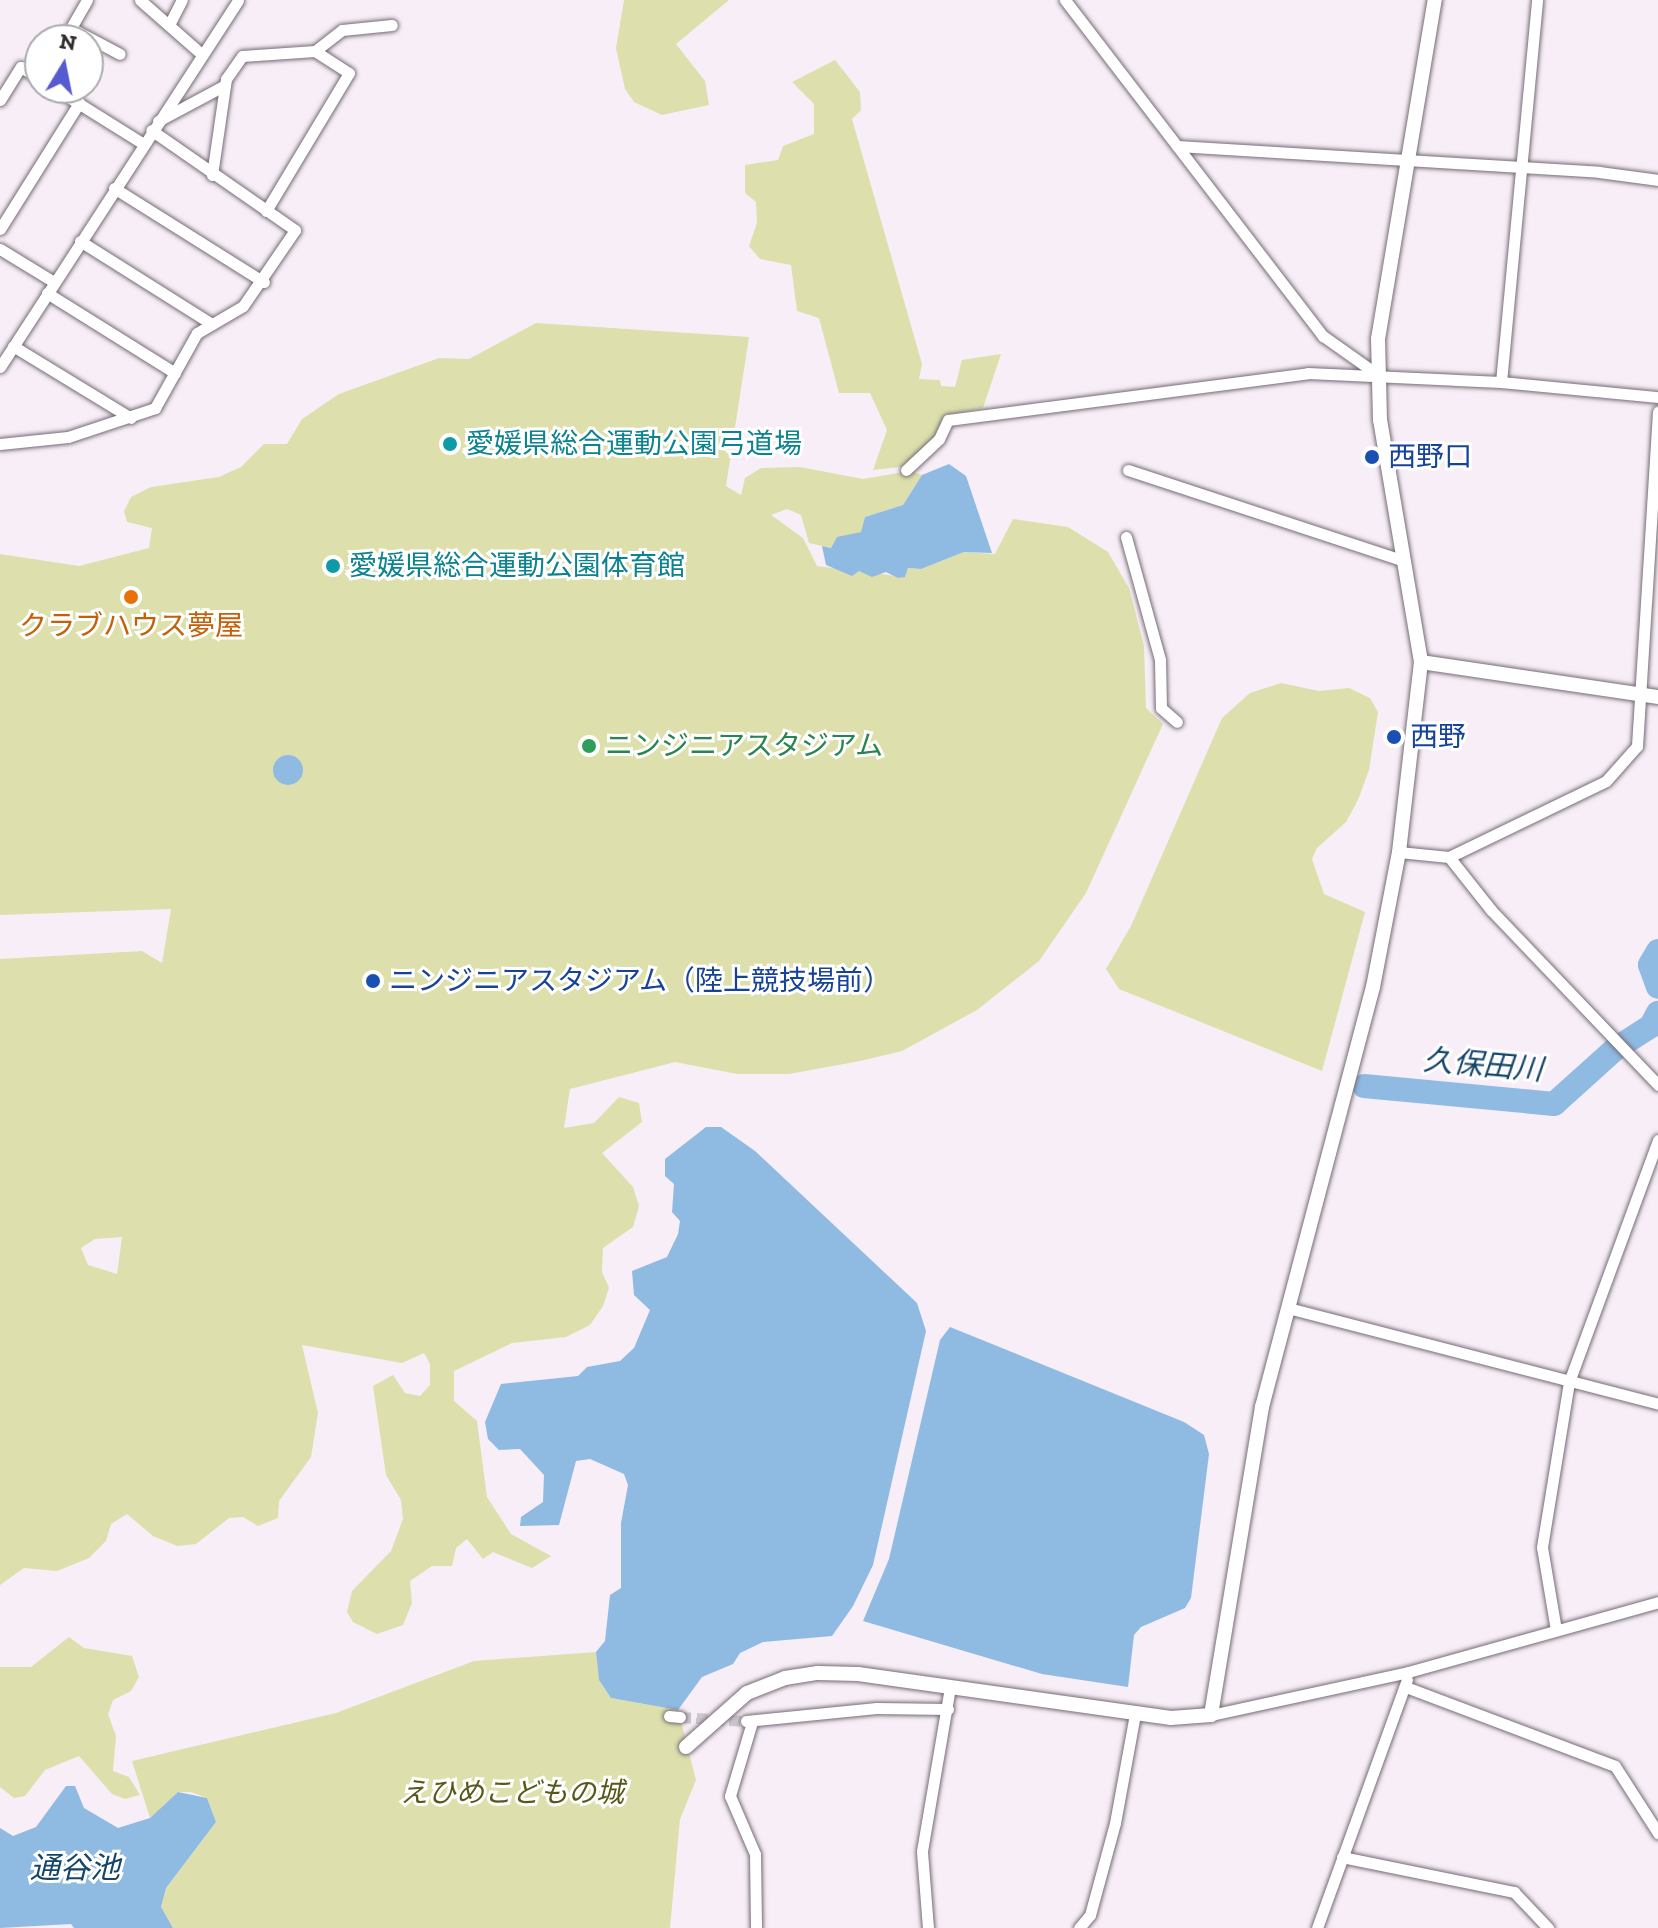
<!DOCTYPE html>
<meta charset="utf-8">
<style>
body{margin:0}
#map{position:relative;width:1658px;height:1928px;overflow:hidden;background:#f7eef7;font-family:"Zilla Slab","Noto Sans JP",serif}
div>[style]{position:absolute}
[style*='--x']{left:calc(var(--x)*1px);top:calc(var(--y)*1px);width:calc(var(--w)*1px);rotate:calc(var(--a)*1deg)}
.green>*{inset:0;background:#dde0ac}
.water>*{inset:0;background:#8fbae2}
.round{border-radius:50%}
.river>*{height:24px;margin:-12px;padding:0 12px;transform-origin:12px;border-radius:12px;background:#8fbae2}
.minor-tunnel>*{height:11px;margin-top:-5.5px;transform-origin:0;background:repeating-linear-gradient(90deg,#cfc7cf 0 11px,transparent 0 16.5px)}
.roads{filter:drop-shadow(0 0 2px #756c74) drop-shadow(0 0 2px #756c74)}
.minor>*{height:11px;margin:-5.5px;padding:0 5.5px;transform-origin:5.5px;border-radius:5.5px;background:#fff}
.tertiary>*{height:14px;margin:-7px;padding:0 7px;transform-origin:7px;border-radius:7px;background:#fff}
.dots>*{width:22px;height:22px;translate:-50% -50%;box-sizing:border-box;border:4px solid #fff;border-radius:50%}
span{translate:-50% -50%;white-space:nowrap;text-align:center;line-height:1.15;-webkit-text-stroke:6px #fff;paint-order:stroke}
.culture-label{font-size:28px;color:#0d838f}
.left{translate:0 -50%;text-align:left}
.transit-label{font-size:28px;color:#164399}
.food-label{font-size:28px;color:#c56008}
.leisure-label{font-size:28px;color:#27864d}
.park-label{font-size:28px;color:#57591b;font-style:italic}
.water-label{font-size:30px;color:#14456b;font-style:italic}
.north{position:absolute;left:24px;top:24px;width:80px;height:80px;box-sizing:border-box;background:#fff;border:2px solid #acabac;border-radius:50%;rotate:10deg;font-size:22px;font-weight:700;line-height:32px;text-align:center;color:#302c2f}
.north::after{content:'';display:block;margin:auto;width:28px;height:36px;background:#565bd2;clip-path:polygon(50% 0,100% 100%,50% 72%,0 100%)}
</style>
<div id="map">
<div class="green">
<div style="clip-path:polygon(624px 0,729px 0,676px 44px,705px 81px,709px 105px,662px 115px,634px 102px,625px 89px,616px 48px)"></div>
<div style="clip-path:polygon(835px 60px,860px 92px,861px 110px,852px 119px,922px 364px,919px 379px,940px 380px,941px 386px,955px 387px,962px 360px,1001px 354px,983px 408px,946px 415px,931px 442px,908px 466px,873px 470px,887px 430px,870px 393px,839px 393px,819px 318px,797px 311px,791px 265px,760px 259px,749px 246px,757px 223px,756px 202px,745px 193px,745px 165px,778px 160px,783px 146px,814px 134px,814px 104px,792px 82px)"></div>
<div style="clip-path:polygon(evenodd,536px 323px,749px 337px,726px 486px,741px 495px,745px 478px,761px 468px,800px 467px,863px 479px,910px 471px,922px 475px,903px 505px,865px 517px,862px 532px,837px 538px,831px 548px,809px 543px,801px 515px,787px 509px,771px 515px,803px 538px,817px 566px,905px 577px,908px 568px,921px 569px,964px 552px,995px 554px,1013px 519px,1068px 527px,1108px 552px,1129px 588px,1144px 646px,1146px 708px,1163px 724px,1086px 893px,1039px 961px,977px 1010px,902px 1051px,860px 1061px,789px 1074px,737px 1074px,675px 1062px,570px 1089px,564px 1128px,594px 1123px,619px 1097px,639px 1103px,642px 1122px,602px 1153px,633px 1187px,639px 1206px,633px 1227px,603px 1248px,602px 1272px,609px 1288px,603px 1306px,590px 1325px,566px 1337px,512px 1343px,454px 1371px,454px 1401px,477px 1421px,487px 1497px,511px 1534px,551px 1556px,532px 1568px,493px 1552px,483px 1559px,467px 1539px,456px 1548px,452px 1566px,432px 1566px,410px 1581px,412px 1603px,403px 1625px,377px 1634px,353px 1622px,347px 1612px,352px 1591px,391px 1551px,403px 1519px,401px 1500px,386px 1475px,373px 1386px,393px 1375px,405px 1393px,420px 1396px,430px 1385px,430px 1364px,424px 1353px,402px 1363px,302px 1345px,318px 1413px,311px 1457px,279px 1501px,278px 1518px,258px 1526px,243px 1517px,229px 1518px,196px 1544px,177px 1546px,153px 1536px,127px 1514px,111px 1524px,106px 1541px,89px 1558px,57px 1571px,24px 1568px,0 1585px,0 959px,142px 951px,162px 963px,171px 909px,0 915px,0 554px,79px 566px,149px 548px,152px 528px,127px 522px,124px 511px,131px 497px,151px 487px,219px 477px,241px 467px,264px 444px,287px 444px,302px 419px,339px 394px,439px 358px,469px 359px,536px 323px,122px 1237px,117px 1274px,88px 1265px,81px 1248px,95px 1239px,122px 1237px)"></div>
<div style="clip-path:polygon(1281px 683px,1319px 691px,1349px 688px,1370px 698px,1378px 712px,1369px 770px,1358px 800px,1346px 822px,1317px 848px,1312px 859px,1324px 894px,1365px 912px,1322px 1071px,1119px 989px,1106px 969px,1131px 926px,1222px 718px,1250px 693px)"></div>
<div style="clip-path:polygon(69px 1637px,84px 1648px,132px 1656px,139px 1677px,131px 1691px,113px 1700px,108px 1714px,116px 1736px,113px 1771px,129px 1777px,140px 1795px,125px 1799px,112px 1794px,79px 1756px,45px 1770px,25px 1796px,14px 1798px,0 1787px,0 1667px,31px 1667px)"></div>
<div style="clip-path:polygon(596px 1652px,599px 1680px,611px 1698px,678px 1710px,696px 1780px,680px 1819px,670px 1928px,173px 1928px,161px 1907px,166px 1888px,216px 1822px,207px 1798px,191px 1792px,178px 1792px,150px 1818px,132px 1761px,336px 1713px,474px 1661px)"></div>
</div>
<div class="water">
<div style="clip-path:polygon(949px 464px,966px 476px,992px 553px,964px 552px,921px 569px,908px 568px,905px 577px,898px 578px,886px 572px,872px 577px,859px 571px,852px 576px,826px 565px,822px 546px,831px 548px,837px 537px,861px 532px,865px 517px,903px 505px,922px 475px)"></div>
<div class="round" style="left:273px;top:755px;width:30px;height:30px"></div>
<div style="clip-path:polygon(706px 1127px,721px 1127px,755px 1151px,917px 1303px,926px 1331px,873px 1565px,853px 1606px,832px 1636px,763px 1642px,740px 1653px,733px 1664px,702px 1677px,678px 1710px,611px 1698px,599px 1680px,596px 1652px,605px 1641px,610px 1595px,621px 1588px,621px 1523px,628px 1485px,624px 1474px,590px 1459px,576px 1461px,559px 1525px,520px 1526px,521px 1517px,543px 1502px,544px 1475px,520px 1449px,499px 1450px,488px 1439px,485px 1422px,501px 1384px,578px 1376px,587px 1367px,620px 1361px,634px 1348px,650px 1310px,634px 1295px,632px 1271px,667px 1257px,678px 1234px,680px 1221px,672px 1212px,674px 1184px,665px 1176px,665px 1159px)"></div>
<div style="clip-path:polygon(950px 1327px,1184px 1422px,1204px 1435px,1209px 1454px,1191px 1598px,1185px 1608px,1141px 1627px,1134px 1635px,1128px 1687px,1042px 1674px,863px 1621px,889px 1559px,940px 1340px)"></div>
<div style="clip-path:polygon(66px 1786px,75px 1786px,84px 1808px,118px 1828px,150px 1818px,178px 1792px,207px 1798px,216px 1822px,166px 1888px,161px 1907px,173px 1928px,74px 1928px,71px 1924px,0 1928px,0 1828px,13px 1836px,36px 1827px)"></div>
</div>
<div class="river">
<div style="--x:1658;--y:951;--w:16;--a:120"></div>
<div style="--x:1650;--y:965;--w:23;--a:70"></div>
<div style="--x:1364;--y:1086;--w:191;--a:5.4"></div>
<div style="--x:1554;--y:1104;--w:82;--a:-42"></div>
<div style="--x:1615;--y:1049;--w:43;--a:-32.6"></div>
<div style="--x:1651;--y:1026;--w:15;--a:-62"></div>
</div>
<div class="minor-tunnel">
<div style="--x:680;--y:1717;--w:66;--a:3.5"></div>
</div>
<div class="roads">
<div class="minor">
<div style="--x:87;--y:0;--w:32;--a:120"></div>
<div style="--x:71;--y:28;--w:55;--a:28"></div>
<div style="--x:140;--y:0;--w:79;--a:41.4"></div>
<div style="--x:1065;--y:0;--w:424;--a:52.5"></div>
<div style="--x:1323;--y:336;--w:62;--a:35.2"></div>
<div style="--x:169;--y:25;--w:28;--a:-63"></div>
<div style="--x:54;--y:88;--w:104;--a:32"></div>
<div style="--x:0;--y:100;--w:39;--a:-58"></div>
<div style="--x:21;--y:67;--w:22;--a:32"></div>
<div style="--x:158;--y:121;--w:76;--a:-28.2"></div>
<div style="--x:1177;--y:146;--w:423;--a:3.5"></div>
<div style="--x:1599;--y:172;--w:60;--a:7.7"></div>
<div style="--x:212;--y:175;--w:97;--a:-81.7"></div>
<div style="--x:226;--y:79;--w:28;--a:-55"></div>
<div style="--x:242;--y:56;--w:73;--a:-3.9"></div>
<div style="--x:315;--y:51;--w:34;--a:-38"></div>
<div style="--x:342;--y:30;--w:50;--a:-5.7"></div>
<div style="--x:114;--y:188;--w:177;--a:32.1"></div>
<div style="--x:266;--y:211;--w:161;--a:-59"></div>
<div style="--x:349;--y:73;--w:40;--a:-147.1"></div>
<div style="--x:0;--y:229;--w:149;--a:-57.9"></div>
<div style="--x:80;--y:241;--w:156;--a:32.2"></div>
<div style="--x:0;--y:249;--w:63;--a:31.4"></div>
<div style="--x:47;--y:293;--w:151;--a:32"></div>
<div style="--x:13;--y:346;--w:138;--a:31.4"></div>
<div style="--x:0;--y:367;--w:437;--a:-57"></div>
<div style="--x:1501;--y:382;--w:384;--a:-84.6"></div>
<div style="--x:0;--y:444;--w:68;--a:-5.9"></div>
<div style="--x:68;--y:437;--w:92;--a:-18.4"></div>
<div style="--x:155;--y:408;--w:86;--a:-60.8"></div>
<div style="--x:197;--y:333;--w:53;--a:-30.4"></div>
<div style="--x:243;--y:306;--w:92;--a:-55.6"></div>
<div style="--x:295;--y:230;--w:175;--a:-145.2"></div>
<div style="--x:906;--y:470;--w:45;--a:-43.2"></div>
<div style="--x:939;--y:439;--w:21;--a:-65"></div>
<div style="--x:948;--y:420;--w:363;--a:-7.4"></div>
<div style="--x:1308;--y:373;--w:193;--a:2.7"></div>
<div style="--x:1501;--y:382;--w:158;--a:5.5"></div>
<div style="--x:1128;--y:470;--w:288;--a:18.2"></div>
<div style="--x:1126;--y:537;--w:128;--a:74.5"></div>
<div style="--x:1160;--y:660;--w:48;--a:88.8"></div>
<div style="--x:1161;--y:708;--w:21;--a:41"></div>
<div style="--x:1399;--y:852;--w:50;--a:5.7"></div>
<div style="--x:1449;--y:857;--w:174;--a:-25.8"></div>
<div style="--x:1606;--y:781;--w:47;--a:-48.5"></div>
<div style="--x:1637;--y:746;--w:335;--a:-86.4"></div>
<div style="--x:1449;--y:857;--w:68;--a:51.6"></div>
<div style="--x:1491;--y:910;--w:242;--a:46.3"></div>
<div style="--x:1288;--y:1308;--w:382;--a:14.5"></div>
<div style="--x:1556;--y:1630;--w:84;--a:-99.6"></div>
<div style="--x:1542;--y:1547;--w:167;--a:-80.7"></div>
<div style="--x:1569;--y:1382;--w:258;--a:-69.8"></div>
<div style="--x:1406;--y:1687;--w:223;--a:20.7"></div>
<div style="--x:1615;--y:1766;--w:80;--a:57.3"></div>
<div style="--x:1211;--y:1715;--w:202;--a:-12.3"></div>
<div style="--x:1408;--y:1672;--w:260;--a:-15.6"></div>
<div style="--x:669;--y:1716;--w:11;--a:5"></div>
<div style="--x:746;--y:1721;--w:131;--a:-5.7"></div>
<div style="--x:876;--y:1708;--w:72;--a:0.8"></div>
<div style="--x:752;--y:1722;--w:77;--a:106.6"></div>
<div style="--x:730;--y:1796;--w:63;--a:66.7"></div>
<div style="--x:755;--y:1854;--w:74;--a:89.2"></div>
<div style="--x:1342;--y:1857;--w:176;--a:11.5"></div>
<div style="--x:1514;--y:1892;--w:50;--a:46.6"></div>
<div style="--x:928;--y:1928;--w:77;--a:-94.5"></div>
<div style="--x:922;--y:1851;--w:165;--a:-80.3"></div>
<div style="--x:1079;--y:1928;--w:17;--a:-50"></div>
<div style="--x:1090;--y:1915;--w:95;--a:-74.8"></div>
<div style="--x:1115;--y:1823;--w:111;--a:-79.6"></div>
<div style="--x:1317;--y:1928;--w:264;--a:-70.1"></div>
</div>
<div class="tertiary">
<div style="--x:1421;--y:662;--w:240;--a:8.4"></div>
<div style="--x:686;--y:1747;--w:81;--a:-41.5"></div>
<div style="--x:747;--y:1693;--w:41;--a:-21.5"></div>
<div style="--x:785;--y:1678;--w:33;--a:-9"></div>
<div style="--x:818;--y:1673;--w:40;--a:1.4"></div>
<div style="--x:858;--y:1674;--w:316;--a:8"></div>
<div style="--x:1171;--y:1718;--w:40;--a:-4.3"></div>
<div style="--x:1211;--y:1715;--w:312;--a:-80.6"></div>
<div style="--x:1262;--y:1407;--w:434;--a:-75.2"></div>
<div style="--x:1373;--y:987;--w:137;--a:-79.1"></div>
<div style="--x:1399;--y:852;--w:191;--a:-83.4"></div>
<div style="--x:1421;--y:662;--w:245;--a:-99.6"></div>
<div style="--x:1380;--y:420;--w:81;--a:-91.4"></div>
<div style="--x:1378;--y:339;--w:344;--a:-80.5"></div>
</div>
</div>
<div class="dots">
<div style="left:450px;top:444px;background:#0f9aa8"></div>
<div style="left:1372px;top:457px;background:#1a4fb4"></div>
<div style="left:333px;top:566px;background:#0f9aa8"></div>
<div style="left:131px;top:597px;background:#e8710a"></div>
<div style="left:1394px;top:737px;background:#1a4fb4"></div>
<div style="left:589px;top:746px;background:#2e9e5b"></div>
<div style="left:373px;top:981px;background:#1a4fb4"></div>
</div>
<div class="culture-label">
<span class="left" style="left:466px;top:444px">愛媛県総合運動公園弓道場</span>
<span class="left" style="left:349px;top:566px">愛媛県総合運動公園体育館</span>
</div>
<div class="transit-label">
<span class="left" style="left:1388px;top:457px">西野口</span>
<span class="left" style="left:1410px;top:737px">西野</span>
<span class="left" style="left:389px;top:981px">ニンジニアスタジアム（陸上競技場前）</span>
</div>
<div class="food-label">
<span style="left:131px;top:626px">クラブハウス夢屋</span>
</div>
<div class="leisure-label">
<span class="left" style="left:605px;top:746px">ニンジニアスタジアム</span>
</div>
<div class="park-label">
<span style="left:512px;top:1793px">えひめこどもの城</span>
</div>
<div class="water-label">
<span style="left:1483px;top:1065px;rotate:5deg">久保田川</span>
<span style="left:75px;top:1868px">通谷池</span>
</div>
<div class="north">N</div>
</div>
